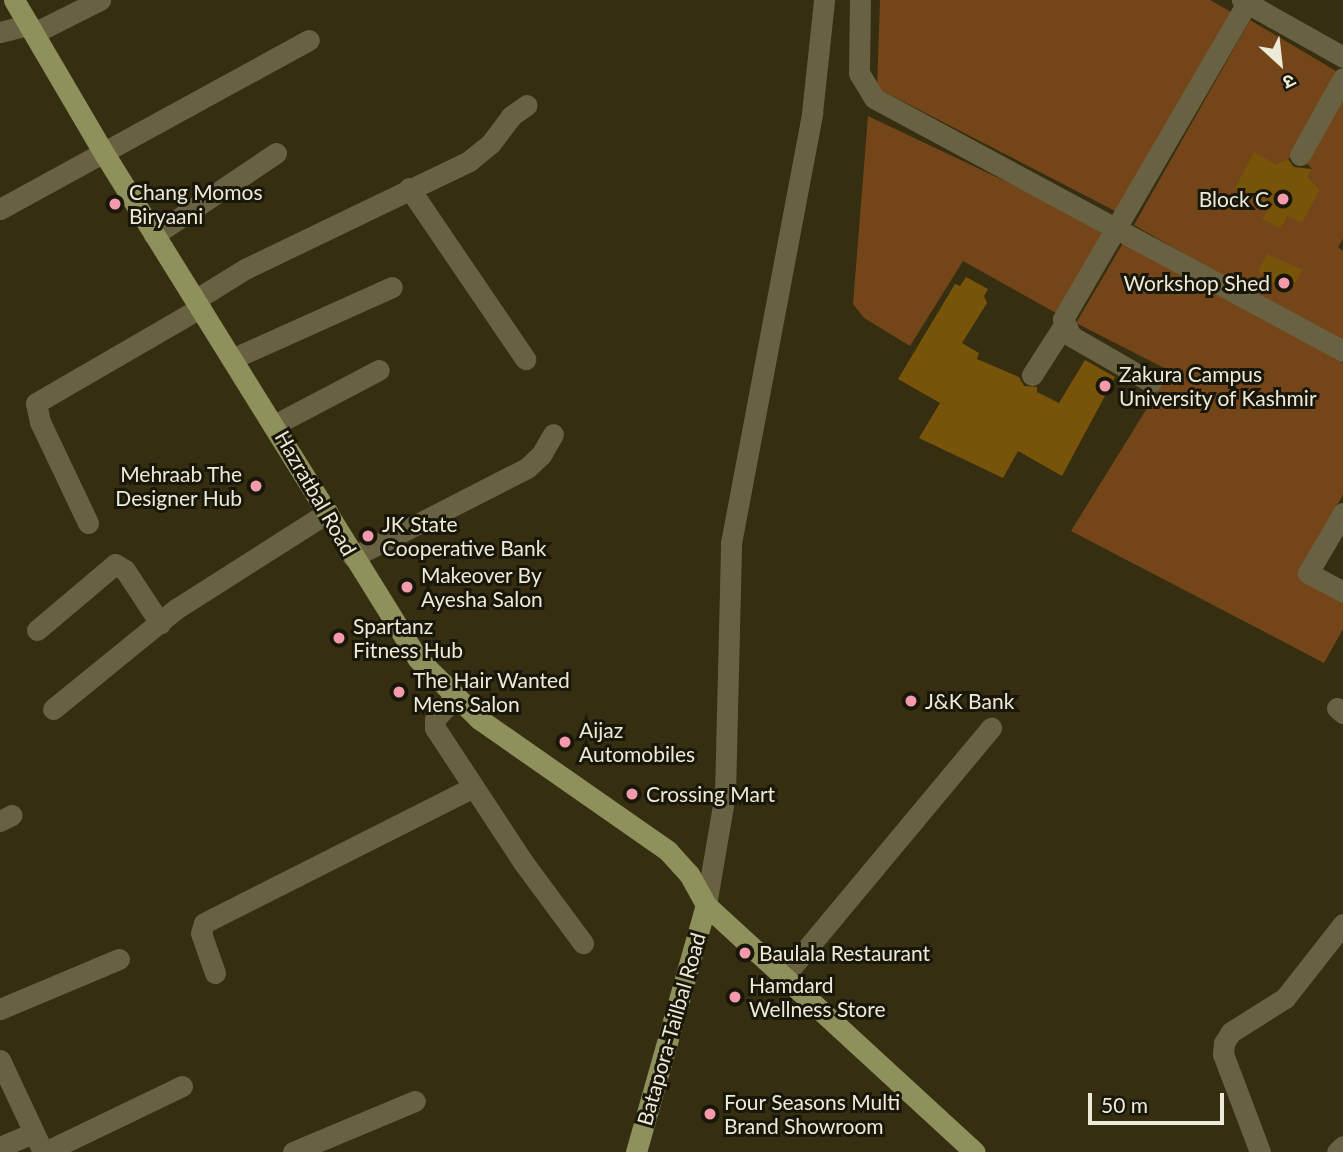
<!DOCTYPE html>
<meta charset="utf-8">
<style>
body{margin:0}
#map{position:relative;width:1343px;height:1152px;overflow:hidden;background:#352e10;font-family:Lato,"Noto Sans Devanagari",sans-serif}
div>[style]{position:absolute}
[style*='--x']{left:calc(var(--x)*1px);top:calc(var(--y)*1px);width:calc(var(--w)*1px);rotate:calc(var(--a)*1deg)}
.green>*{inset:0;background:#744518}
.building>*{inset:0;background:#77540a}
.minor>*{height:21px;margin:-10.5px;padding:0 10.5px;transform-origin:10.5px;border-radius:10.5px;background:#686142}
.major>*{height:21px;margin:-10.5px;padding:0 10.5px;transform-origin:10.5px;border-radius:10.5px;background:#8e915b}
.dots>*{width:19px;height:19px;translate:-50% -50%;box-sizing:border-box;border:4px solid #19160a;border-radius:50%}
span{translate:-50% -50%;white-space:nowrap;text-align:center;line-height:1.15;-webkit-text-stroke:6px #19160a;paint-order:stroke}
.poi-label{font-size:21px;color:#edead8}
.left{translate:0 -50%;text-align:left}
.right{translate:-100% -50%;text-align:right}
.street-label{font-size:21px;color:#edead8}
.north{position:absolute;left:1245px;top:28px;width:70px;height:70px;-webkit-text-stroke:5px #19160a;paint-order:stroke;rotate:153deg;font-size:19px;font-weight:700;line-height:28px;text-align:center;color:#edead8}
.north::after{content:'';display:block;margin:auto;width:24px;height:32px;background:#edead8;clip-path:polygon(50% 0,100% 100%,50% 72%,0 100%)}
.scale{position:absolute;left:1088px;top:1093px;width:136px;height:32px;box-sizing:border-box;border:4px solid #edead8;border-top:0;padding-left:9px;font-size:21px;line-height:24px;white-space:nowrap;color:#edead8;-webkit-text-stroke:5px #19160a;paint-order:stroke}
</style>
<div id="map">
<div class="green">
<div style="clip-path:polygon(880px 0,1210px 0,1233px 13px,1117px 212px,877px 88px)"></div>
<div style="clip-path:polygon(1250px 20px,1336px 71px,1289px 159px,1276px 164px,1254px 153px,1234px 189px,1269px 208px,1263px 219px,1281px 229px,1288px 216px,1320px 189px,1308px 177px,1312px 169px,1306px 162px,1343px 95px,1343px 239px,1338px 247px,1343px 251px,1343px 345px,1134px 225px)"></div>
<div style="clip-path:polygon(868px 116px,1108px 230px,1056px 313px,963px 261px,910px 346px,864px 318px,853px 304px)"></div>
<div style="clip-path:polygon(1126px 238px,1343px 363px,1343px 495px,1298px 571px,1343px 602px,1343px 629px,1324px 663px,1071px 531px,1170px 371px,1076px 323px)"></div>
</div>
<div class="building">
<div style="clip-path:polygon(1254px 152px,1276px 164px,1288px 159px,1294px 167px,1312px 169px,1308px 177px,1320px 189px,1302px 223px,1288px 216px,1281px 229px,1262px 219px,1269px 208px,1234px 189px)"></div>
<div style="clip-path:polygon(1267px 254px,1303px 270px,1288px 294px,1258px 272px)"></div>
<div style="clip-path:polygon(966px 277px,988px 289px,984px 296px,987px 303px,962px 343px,979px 353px,977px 359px,1019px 377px,1024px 386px,1037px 387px,1037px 392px,1059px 403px,1085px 360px,1115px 377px,1062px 476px,1018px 451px,1003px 478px,919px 438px,940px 403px,898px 379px,955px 284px,960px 286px)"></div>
</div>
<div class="minor">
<div style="--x:860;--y:0;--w:73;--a:90.8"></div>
<div style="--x:859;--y:73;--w:29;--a:59"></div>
<div style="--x:874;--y:98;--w:533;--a:28.34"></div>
<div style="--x:1242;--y:0;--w:116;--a:29.4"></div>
<div style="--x:0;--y:32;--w:30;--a:-14"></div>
<div style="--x:34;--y:33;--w:74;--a:-26.6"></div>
<div style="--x:1300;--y:155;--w:88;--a:-60.8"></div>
<div style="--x:409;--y:188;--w:207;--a:55.8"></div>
<div style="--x:0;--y:209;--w:352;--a:-28.7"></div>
<div style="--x:154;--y:235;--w:147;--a:-33.9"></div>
<div style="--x:195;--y:300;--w:59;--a:-31.8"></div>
<div style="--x:245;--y:269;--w:249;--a:-25.7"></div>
<div style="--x:469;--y:161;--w:28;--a:-39"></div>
<div style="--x:491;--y:143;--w:34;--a:-53"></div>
<div style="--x:511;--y:116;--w:19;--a:-35"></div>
<div style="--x:234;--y:358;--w:173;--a:-24.2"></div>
<div style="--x:1032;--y:375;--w:59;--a:-57.4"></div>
<div style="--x:1151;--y:382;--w:92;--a:-150.1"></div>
<div style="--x:1071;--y:336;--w:19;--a:-115"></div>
<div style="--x:1063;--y:319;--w:366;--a:-59.8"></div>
<div style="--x:276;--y:424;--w:116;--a:-27.7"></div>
<div style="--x:1343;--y:513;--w:69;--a:120.3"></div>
<div style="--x:1308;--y:573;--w:40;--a:28"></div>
<div style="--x:88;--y:523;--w:112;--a:-115.4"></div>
<div style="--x:40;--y:422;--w:19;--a:-102"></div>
<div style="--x:36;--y:403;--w:190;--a:-30.1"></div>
<div style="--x:353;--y:557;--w:195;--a:-27.1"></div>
<div style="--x:527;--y:468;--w:19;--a:-43"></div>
<div style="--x:541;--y:455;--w:24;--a:-60"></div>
<div style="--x:37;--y:630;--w:102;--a:-40.2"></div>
<div style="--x:115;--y:564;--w:12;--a:31"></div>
<div style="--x:125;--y:570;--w:64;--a:56.6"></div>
<div style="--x:454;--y:698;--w:28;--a:132"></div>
<div style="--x:435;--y:719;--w:9;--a:90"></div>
<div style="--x:435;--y:728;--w:160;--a:56.7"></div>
<div style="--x:523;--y:862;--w:101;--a:53.5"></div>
<div style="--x:1337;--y:708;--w:8;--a:40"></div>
<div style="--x:53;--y:709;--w:159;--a:-39.1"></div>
<div style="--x:176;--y:609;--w:180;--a:-32.5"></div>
<div style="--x:0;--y:821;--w:13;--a:-27"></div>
<div style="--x:706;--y:905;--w:113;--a:-80.3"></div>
<div style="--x:725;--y:794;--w:251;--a:-88.6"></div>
<div style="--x:731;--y:543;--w:438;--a:-79.3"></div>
<div style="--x:812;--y:113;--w:114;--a:-83.9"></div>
<div style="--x:215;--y:973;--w:42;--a:-109.3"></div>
<div style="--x:201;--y:933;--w:10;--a:-73"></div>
<div style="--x:204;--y:923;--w:301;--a:-26.8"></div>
<div style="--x:785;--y:975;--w:322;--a:-50.2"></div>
<div style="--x:0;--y:1009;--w:129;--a:-22.8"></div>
<div style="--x:0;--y:1060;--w:102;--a:64.9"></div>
<div style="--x:0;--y:1147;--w:36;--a:-23"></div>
<div style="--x:45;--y:1152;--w:152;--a:-25.7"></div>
<div style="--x:293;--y:1152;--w:132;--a:-22.7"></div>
<div style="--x:1260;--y:1152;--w:105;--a:-110.7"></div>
<div style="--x:1223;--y:1054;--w:11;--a:-85"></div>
<div style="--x:1224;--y:1043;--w:13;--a:-58"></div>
<div style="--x:1231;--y:1032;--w:64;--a:-32.2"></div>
<div style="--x:1285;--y:998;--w:94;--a:-51.9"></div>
<div style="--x:1337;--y:1152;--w:8;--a:-45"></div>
</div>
<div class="major">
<div style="--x:14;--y:0;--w:180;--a:59.6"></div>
<div style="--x:105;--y:155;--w:593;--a:58.16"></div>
<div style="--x:418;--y:659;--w:86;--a:44.5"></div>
<div style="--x:479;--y:719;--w:231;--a:34.9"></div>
<div style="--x:668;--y:851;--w:31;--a:48"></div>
<div style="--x:689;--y:874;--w:35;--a:61"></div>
<div style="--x:706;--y:905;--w:365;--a:42.6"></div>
<div style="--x:636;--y:1152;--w:257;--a:-74.2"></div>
</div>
<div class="dots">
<div style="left:1283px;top:199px;background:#f39aac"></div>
<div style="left:115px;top:204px;background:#f39aac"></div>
<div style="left:1284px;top:283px;background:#f39aac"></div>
<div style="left:1105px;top:386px;background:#f39aac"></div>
<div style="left:256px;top:486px;background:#f39aac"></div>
<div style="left:368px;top:536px;background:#f39aac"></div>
<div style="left:407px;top:587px;background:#f39aac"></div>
<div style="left:339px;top:638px;background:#f39aac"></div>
<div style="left:399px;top:692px;background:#f39aac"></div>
<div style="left:911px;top:701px;background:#f39aac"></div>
<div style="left:565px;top:742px;background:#f39aac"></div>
<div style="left:632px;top:794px;background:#f39aac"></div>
<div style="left:745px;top:953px;background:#f39aac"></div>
<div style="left:735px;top:997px;background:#f39aac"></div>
<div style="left:710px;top:1114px;background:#f39aac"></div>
</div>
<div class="poi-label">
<span class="left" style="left:129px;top:204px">Chang Momos<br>Biryaani</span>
<span class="right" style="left:1269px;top:199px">Block C</span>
<span class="right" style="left:1270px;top:283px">Workshop Shed</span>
<span class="left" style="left:1119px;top:386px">Zakura Campus<br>University of Kashmir</span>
<span class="right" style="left:242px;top:486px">Mehraab The<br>Designer Hub</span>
<span class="left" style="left:382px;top:536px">JK State<br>Cooperative Bank</span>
<span class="left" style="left:421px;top:587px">Makeover By<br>Ayesha Salon</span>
<span class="left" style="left:353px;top:638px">Spartanz<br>Fitness Hub</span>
<span class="left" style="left:413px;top:692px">The Hair Wanted<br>Mens Salon</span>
<span class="left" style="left:925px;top:701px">J&amp;K Bank</span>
<span class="left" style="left:579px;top:742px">Aijaz<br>Automobiles</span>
<span class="left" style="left:646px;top:794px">Crossing Mart</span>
<span class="left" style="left:759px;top:953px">Baulala Restaurant</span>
<span class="left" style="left:749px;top:997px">Hamdard<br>Wellness Store</span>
<span class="left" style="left:724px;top:1114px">Four Seasons Multi<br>Brand Showroom</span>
</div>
<div class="street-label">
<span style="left:316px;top:493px;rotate:60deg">Hazratbal Road</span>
<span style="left:671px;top:1029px;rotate:-74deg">Batapora-Tailbal Road</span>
</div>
<div class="north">उ</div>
<div class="scale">50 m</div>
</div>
